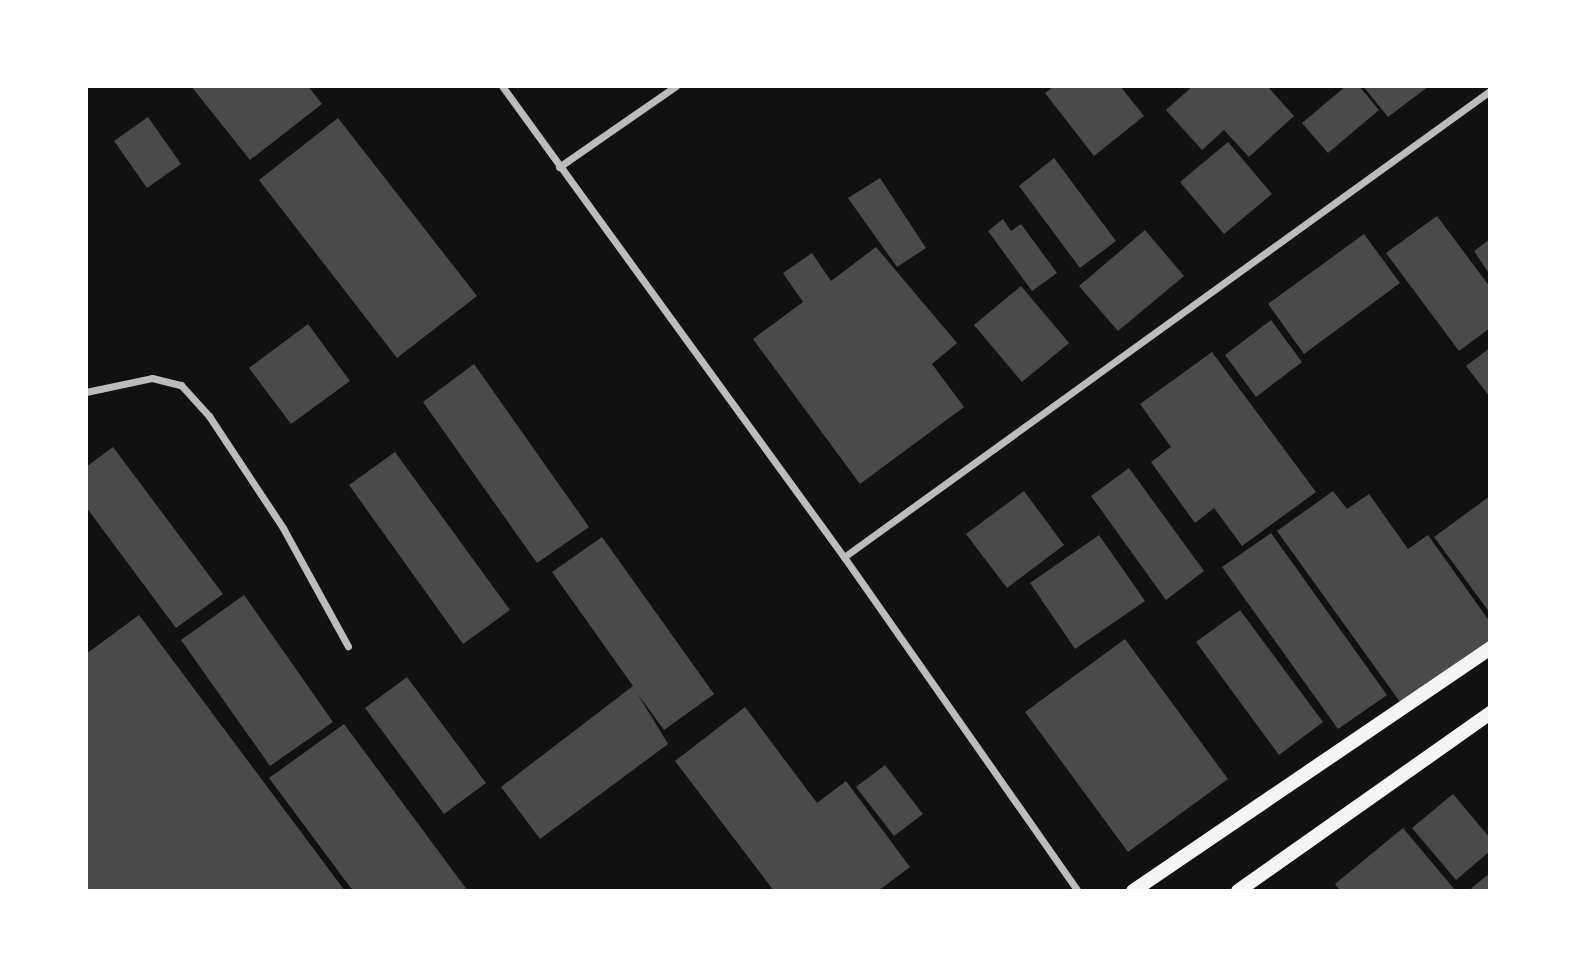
<!DOCTYPE html>
<style>
body{margin:0}
#map{position:relative;width:1576px;height:977px;overflow:hidden;background:#111;font-family:Figtree,sans-serif}
div>[style]{position:absolute}
[style*='--x']{left:calc(var(--x)*1px);top:calc(var(--y)*1px);width:calc(var(--w)*1px);rotate:calc(var(--a)*1deg)}
.building>*{inset:0;background:#4a4a4a}
.minor>*{height:7px;margin:-3.5px;padding:0 3.5px;transform-origin:3.5px;border-radius:3.5px;background:#bcbcbc}
.secondary>*{height:14px;margin:-7px;padding:0 7px;transform-origin:7px;border-radius:7px;background:#f5f5f5}
span{translate:-50% -50%;white-space:nowrap;text-align:center;line-height:1.15;-webkit-text-stroke:5px #fff;paint-order:stroke}
.frame{position:absolute;inset:0;border:88px solid #fff;pointer-events:none}
</style>
<div id="map">
<div class="building">
<div style="clip-path:polygon(191px 86px,308px 86px,322px 104px,250px 160px)"></div>
<div style="clip-path:polygon(1054px 86px,1120px 86px,1144px 116px,1094px 156px,1045px 93px)"></div>
<div style="clip-path:polygon(1193px 86px,1267px 86px,1294px 116px,1249px 157px,1224px 130px,1202px 150px,1166px 110px)"></div>
<div style="clip-path:polygon(1346px 86px,1359px 86px,1379px 110px,1328px 153px,1302px 123px)"></div>
<div style="clip-path:polygon(1363px 86px,1429px 86px,1388px 117px)"></div>
<div style="clip-path:polygon(148px 117px,181px 164px,147px 188px,114px 141px)"></div>
<div style="clip-path:polygon(338px 118px,477px 296px,397px 358px,259px 180px)"></div>
<div style="clip-path:polygon(1228px 142px,1272px 194px,1224px 234px,1180px 182px)"></div>
<div style="clip-path:polygon(1054px 158px,1116px 241px,1080px 268px,1019px 186px)"></div>
<div style="clip-path:polygon(880px 178px,926px 248px,897px 267px,848px 198px)"></div>
<div style="clip-path:polygon(1437px 216px,1490px 287px,1490px 328px,1459px 351px,1386px 253px)"></div>
<div style="clip-path:polygon(1003px 219px,1011px 231px,1021px 224px,1057px 273px,1032px 291px,988px 231px)"></div>
<div style="clip-path:polygon(1145px 230px,1184px 276px,1118px 331px,1079px 286px)"></div>
<div style="clip-path:polygon(1364px 234px,1400px 283px,1304px 354px,1268px 304px)"></div>
<div style="clip-path:polygon(1490px 239px,1490px 275px,1474px 251px)"></div>
<div style="clip-path:polygon(876px 247px,957px 343px,932px 364px,964px 407px,860px 484px,753px 339px,803px 302px,783px 273px,812px 253px,831px 281px)"></div>
<div style="clip-path:polygon(1021px 286px,1069px 343px,1022px 382px,974px 325px)"></div>
<div style="clip-path:polygon(1271px 320px,1302px 362px,1256px 397px,1225px 355px)"></div>
<div style="clip-path:polygon(308px 324px,350px 381px,291px 424px,249px 368px)"></div>
<div style="clip-path:polygon(1490px 348px,1490px 397px,1466px 366px)"></div>
<div style="clip-path:polygon(1212px 352px,1316px 492px,1242px 546px,1214px 508px,1195px 523px,1151px 462px,1171px 447px,1140px 404px)"></div>
<div style="clip-path:polygon(474px 364px,589px 527px,537px 563px,423px 402px)"></div>
<div style="clip-path:polygon(113px 447px,223px 594px,176px 628px,86px 507px,86px 467px)"></div>
<div style="clip-path:polygon(395px 452px,510px 610px,463px 644px,349px 485px)"></div>
<div style="clip-path:polygon(1129px 468px,1204px 571px,1166px 600px,1091px 496px)"></div>
<div style="clip-path:polygon(1024px 491px,1064px 545px,1007px 588px,966px 534px)"></div>
<div style="clip-path:polygon(1333px 491px,1347px 509px,1369px 494px,1408px 549px,1428px 535px,1490px 622px,1490px 644px,1403px 706px,1277px 531px)"></div>
<div style="clip-path:polygon(1490px 496px,1490px 613px,1434px 537px)"></div>
<div style="clip-path:polygon(1271px 533px,1387px 695px,1338px 729px,1222px 567px)"></div>
<div style="clip-path:polygon(1099px 535px,1145px 601px,1075px 649px,1030px 583px)"></div>
<div style="clip-path:polygon(602px 537px,714px 694px,664px 730px,637px 693px,668px 744px,540px 839px,501px 787px,633px 686px,552px 572px)"></div>
<div style="clip-path:polygon(244px 595px,333px 722px,270px 766px,181px 640px)"></div>
<div style="clip-path:polygon(1240px 610px,1323px 722px,1279px 755px,1196px 642px)"></div>
<div style="clip-path:polygon(139px 615px,345px 891px,86px 891px,86px 654px)"></div>
<div style="clip-path:polygon(1125px 639px,1228px 779px,1128px 852px,1025px 712px)"></div>
<div style="clip-path:polygon(407px 677px,486px 783px,444px 814px,365px 708px)"></div>
<div style="clip-path:polygon(745px 707px,817px 803px,846px 781px,910px 867px,878px 891px,774px 891px,675px 761px)"></div>
<div style="clip-path:polygon(344px 724px,468px 891px,353px 891px,269px 778px)"></div>
<div style="clip-path:polygon(885px 765px,923px 814px,894px 836px,856px 787px)"></div>
<div style="clip-path:polygon(1453px 794px,1490px 838px,1490px 851px,1456px 880px,1412px 828px)"></div>
<div style="clip-path:polygon(1403px 828px,1455px 890px,1341px 891px,1335px 884px)"></div>
<div style="clip-path:polygon(1490px 873px,1490px 891px,1468px 891px)"></div>
</div>
<div class="minor">
<div style="--x:502;--y:86;--w:582;--a:54.02"></div>
<div style="--x:844;--y:557;--w:408;--a:55"></div>
<div style="--x:559;--y:167;--w:142;--a:-34.7"></div>
<div style="--x:86;--y:392;--w:67;--a:-12"></div>
<div style="--x:152;--y:378;--w:30;--a:14"></div>
<div style="--x:181;--y:385;--w:42;--a:47.9"></div>
<div style="--x:209;--y:416;--w:134;--a:56.5"></div>
<div style="--x:283;--y:528;--w:135;--a:61.2"></div>
<div style="--x:844;--y:557;--w:797;--a:-35.81"></div>
</div>
<div class="secondary">
<div style="--x:1133;--y:891;--w:432;--a:-34.2"></div>
<div style="--x:1238;--y:891;--w:309;--a:-35.2"></div>
</div>
<div class="frame"></div>
</div>
